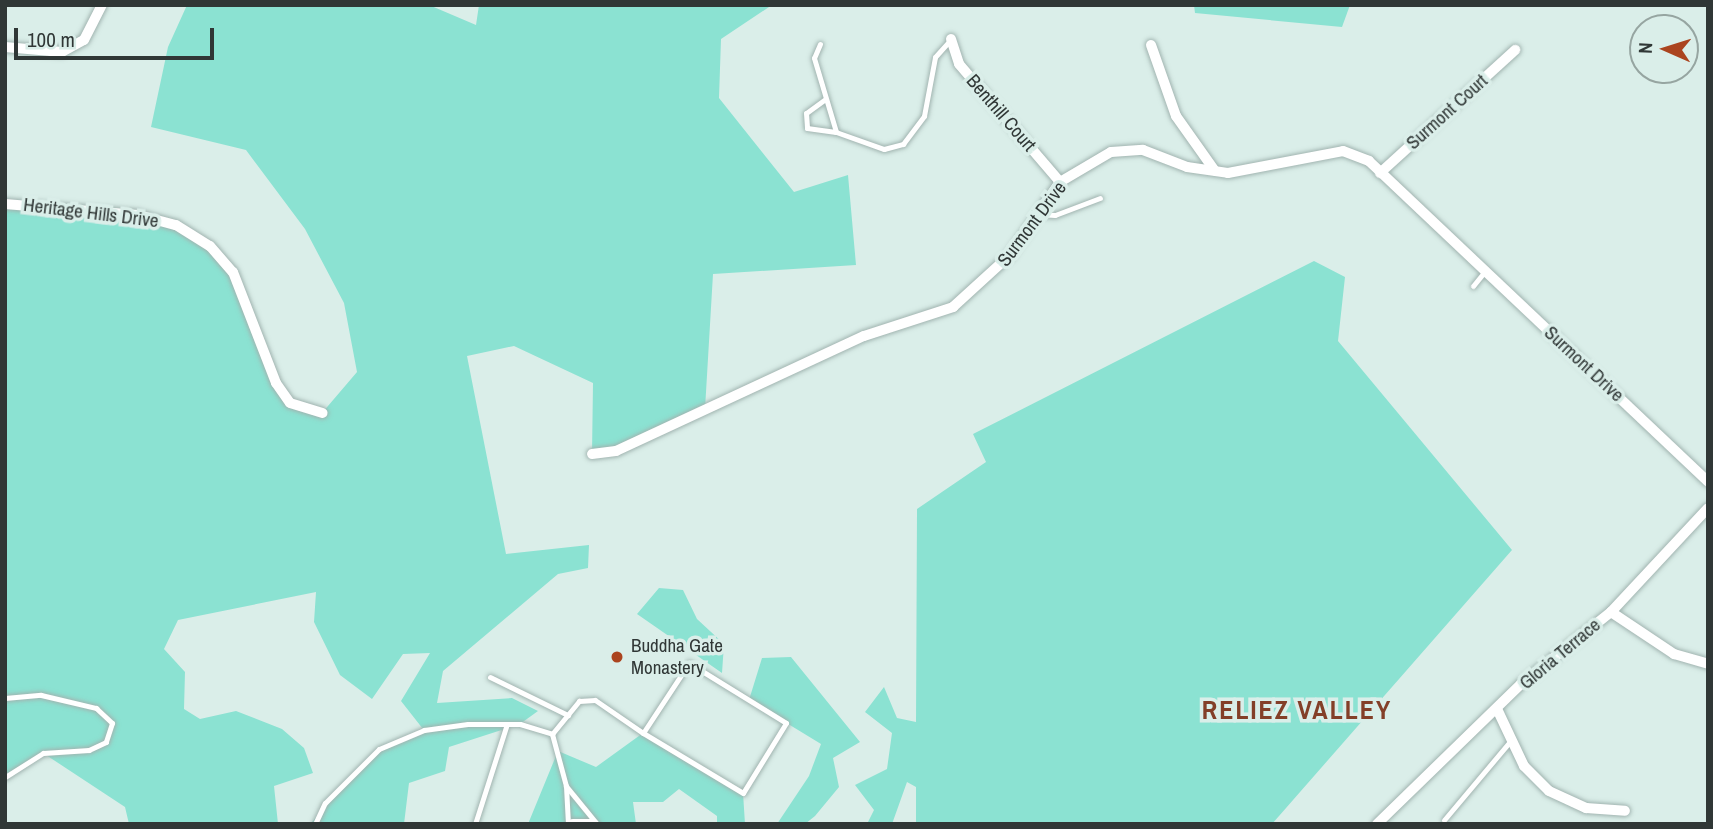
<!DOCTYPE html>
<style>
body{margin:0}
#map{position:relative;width:1713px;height:829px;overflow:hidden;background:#daeee9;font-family:"Archivo Narrow",sans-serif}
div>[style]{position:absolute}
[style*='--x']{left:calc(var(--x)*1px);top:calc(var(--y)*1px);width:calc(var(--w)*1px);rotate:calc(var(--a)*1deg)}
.green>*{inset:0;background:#8be2d2}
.roads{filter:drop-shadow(0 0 2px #a1b4b0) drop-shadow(0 0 2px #a1b4b0)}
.service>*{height:5px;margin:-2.5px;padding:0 2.5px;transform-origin:2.5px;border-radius:2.5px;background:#fff}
.minor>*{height:10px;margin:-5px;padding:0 5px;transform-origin:5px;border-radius:5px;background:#fff}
.dots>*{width:19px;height:19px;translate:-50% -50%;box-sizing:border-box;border:4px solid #daeee9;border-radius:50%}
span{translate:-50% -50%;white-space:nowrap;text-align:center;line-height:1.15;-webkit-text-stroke:7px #daeee9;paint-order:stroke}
.street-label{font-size:19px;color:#303736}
.poi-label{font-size:19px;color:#303736}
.left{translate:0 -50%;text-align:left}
.district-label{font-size:26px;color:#833f28;font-weight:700;letter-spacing:2px}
.frame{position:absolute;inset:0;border:7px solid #303736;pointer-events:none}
.north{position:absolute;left:1629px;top:14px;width:70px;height:70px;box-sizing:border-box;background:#daeee9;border:2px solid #96a5a1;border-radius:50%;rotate:273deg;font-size:19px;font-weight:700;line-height:28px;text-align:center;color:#303736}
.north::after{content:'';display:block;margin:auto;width:24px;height:32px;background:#ab441f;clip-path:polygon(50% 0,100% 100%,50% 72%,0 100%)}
.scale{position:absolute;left:14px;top:28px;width:200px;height:32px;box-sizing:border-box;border:4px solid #303736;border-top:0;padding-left:9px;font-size:21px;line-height:24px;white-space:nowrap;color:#303736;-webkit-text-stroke:5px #daeee9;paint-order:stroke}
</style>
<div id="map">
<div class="green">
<div style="clip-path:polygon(187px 5px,429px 5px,476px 25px,479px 5px,772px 5px,721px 39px,719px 98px,794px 192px,848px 175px,856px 265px,713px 274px,705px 409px,616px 451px,592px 454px,593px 383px,514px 346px,467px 356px,506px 554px,589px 545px,588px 568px,558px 574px,443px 671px,437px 703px,512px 698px,538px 711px,520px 724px,449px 747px,445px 771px,409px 783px,404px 824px,310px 824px,379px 749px,423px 729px,401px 701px,430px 653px,403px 654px,372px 699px,340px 675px,314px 622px,316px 592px,178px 620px,164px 649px,185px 672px,184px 709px,200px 719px,236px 711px,282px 729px,304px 748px,313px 773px,274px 786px,278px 824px,129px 824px,125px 807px,43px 753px,5px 777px,5px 208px,176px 225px,210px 246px,233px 272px,290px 403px,322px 413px,357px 372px,344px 303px,305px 229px,246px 150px,151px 127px,168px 47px)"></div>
<div style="clip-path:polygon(1194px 5px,1350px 5px,1342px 27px,1195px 13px)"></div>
<div style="clip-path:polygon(1314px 261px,1345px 277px,1338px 341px,1512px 550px,1272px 824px,916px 824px,916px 787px,907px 782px,892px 824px,867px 824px,874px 810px,855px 785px,887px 769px,892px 733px,865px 712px,884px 687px,897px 718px,916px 722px,917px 509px,986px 462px,973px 434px)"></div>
<div style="clip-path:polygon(659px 588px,683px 590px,697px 619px,724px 644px,722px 673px,637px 614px)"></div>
<div style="clip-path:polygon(791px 657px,860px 742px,833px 758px,839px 787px,815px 816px,805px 824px,777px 824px,809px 776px,821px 744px,749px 700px,762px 658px)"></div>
<div style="clip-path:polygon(643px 733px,743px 793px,745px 824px,717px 824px,717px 816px,679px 789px,663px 802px,633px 802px,636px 824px,528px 824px,558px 751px,596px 767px)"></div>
</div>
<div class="roads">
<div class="service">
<div style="--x:820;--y:44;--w:15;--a:113"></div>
<div style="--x:814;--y:58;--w:77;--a:73.4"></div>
<div style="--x:836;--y:132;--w:51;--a:19.5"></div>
<div style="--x:884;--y:149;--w:20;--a:-15"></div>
<div style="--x:903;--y:144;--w:35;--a:-53"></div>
<div style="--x:924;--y:116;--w:60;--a:-79.4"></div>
<div style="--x:935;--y:57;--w:24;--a:-48"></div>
<div style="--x:824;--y:100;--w:22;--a:144"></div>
<div style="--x:806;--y:113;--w:15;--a:86"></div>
<div style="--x:807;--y:128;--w:29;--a:8"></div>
<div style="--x:1038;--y:214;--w:17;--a:3"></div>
<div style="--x:1055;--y:215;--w:48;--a:-20.7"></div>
<div style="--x:1473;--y:286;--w:19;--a:-51"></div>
<div style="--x:689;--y:663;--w:114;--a:31.7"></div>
<div style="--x:786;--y:723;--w:82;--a:121.6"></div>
<div style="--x:743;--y:793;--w:117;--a:-149"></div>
<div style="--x:643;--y:733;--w:84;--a:-56.7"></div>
<div style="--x:490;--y:677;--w:87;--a:26"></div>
<div style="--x:5;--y:698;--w:36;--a:-5"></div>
<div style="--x:41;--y:695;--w:57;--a:13.3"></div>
<div style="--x:96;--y:708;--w:22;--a:43"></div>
<div style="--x:112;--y:723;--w:20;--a:108"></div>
<div style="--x:106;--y:742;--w:19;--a:155"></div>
<div style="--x:89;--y:750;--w:46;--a:176.3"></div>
<div style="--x:43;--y:753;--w:45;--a:147.7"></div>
<div style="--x:552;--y:734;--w:43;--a:-50.7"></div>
<div style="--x:579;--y:701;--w:16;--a:-4"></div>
<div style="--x:595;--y:700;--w:58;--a:34.5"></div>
<div style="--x:566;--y:786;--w:49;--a:50.8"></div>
<div style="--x:1444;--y:820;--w:106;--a:-50"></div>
<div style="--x:315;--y:824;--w:23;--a:-65"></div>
<div style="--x:325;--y:803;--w:76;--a:-45"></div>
<div style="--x:379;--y:749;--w:49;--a:-22.9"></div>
<div style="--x:424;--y:730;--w:44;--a:-7.8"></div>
<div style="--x:468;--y:724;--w:52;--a:0"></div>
<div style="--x:520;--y:724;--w:34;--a:17"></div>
<div style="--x:552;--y:734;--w:54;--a:74.9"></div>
<div style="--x:566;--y:786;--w:38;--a:87"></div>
<div style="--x:475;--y:824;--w:105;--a:-72.3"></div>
</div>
<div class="minor">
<div style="--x:951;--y:39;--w:26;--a:72"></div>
<div style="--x:959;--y:64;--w:155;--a:49.4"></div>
<div style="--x:1151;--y:45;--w:75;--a:70.6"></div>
<div style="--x:1176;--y:116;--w:67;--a:54.7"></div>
<div style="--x:5;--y:47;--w:57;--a:5"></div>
<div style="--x:62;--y:52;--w:25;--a:-29"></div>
<div style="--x:84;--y:40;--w:39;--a:-63"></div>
<div style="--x:1380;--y:173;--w:183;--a:-42.3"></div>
<div style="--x:5;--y:204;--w:133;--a:4.7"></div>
<div style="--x:138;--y:215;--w:39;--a:15"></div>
<div style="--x:176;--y:225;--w:40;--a:32"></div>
<div style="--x:210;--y:246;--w:35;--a:49"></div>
<div style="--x:233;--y:272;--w:119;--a:68.8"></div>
<div style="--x:276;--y:383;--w:24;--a:55"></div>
<div style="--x:290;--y:403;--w:34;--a:17"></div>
<div style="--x:592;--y:454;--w:24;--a:-7"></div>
<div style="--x:616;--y:451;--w:273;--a:-24.9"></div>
<div style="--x:864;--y:336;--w:94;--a:-18"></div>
<div style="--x:953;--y:307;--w:77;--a:-42.4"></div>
<div style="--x:1010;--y:255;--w:88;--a:-55.6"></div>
<div style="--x:1060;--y:182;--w:59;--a:-30.5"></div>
<div style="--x:1111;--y:152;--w:32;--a:-4"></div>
<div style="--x:1143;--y:150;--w:47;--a:21.1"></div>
<div style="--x:1187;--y:167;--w:41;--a:8.3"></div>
<div style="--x:1228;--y:173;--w:117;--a:-10.8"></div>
<div style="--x:1343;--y:151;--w:28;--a:21"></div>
<div style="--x:1369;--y:161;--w:467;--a:43.4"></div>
<div style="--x:1611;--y:612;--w:76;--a:33.7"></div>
<div style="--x:1674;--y:654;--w:35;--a:16"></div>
<div style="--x:1498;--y:711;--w:61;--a:64.7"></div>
<div style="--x:1524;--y:766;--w:35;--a:45"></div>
<div style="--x:1549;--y:791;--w:41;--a:24.7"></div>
<div style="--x:1586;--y:808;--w:39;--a:4"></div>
<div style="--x:573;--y:824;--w:19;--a:0"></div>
<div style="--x:1377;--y:824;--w:201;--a:-44.2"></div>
<div style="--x:1521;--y:684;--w:115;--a:-38.7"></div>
<div style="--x:1611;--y:612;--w:142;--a:-47"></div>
</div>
</div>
<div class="dots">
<div style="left:617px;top:657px;background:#ab441f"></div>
</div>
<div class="street-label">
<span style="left:1447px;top:112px;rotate:-42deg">Surmont Court</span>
<span style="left:1001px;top:113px;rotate:49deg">Benthill Court</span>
<span style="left:91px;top:213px;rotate:7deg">Heritage Hills Drive</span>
<span style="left:1032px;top:224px;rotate:-53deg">Surmont Drive</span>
<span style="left:1584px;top:364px;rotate:43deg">Surmont Drive</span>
<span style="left:1560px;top:654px;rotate:-40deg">Gloria Terrace</span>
</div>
<div class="poi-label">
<span class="left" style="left:631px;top:657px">Buddha Gate<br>Monastery</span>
</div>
<div class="district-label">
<span style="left:1297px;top:710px">RELIEZ VALLEY</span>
</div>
<div class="frame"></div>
<div class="north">N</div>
<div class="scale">100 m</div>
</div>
